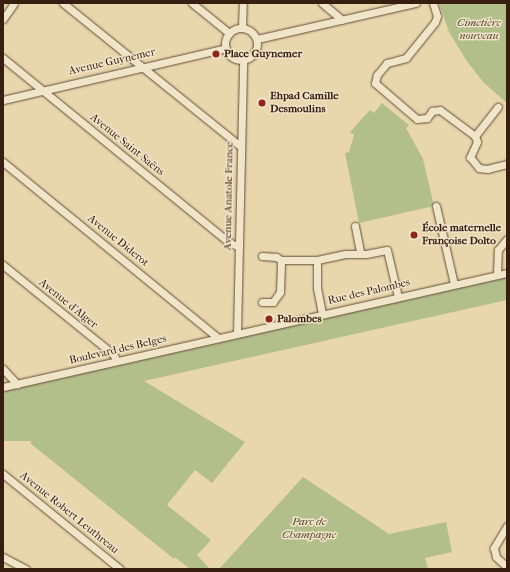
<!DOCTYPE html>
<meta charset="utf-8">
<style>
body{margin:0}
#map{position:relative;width:510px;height:572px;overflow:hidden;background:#e8d7ac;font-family:"IM FELL French Canon",serif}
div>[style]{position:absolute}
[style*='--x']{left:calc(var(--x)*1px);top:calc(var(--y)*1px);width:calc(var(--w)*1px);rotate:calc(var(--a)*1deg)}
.green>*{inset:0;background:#b3bf8b}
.roads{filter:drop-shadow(0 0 1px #644c38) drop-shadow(0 0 1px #644c38)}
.minor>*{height:7px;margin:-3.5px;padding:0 3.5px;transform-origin:3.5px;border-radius:3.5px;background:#f0e5c9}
.minor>.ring{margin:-3.5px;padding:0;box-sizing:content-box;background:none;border:7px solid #f0e5c9;border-radius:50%}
.dots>*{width:11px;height:11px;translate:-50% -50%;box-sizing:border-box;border:2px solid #f0e5c9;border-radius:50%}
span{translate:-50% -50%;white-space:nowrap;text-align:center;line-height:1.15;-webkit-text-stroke:3px #f0e5c9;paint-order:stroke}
.park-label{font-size:11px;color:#574630;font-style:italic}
.poi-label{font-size:11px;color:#381d11;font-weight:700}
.left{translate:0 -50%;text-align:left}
.street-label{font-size:11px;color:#381d11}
.frame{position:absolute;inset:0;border:4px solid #381d11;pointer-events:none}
</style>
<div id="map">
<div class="green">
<div style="clip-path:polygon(439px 3px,507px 3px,507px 103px,484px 83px,466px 60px,449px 32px)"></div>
<div style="clip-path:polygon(382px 103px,409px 125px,406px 128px,423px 159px,434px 206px,359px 223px,345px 153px,349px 152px,354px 135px,350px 132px,370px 110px,374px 113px)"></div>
<div style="clip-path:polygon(507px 276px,507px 300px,144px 381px,245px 442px,212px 483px,195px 470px,167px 505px,211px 540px,197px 555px,210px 569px,190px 569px,175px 557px,174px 559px,30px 443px,32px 441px,3px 441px,3px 390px,236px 339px,243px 334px)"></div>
<div style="clip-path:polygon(303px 477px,389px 534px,446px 522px,452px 552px,425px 558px,428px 569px,219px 569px)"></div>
</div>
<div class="roads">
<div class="minor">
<div style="--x:63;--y:3;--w:228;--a:38.9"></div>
<div style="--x:192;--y:3;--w:48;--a:39"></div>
<div style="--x:322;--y:3;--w:26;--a:40"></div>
<div style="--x:433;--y:3;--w:14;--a:73"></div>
<div style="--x:437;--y:16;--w:6;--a:108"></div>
<div style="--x:435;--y:22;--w:46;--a:128.9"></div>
<div style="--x:406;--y:58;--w:20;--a:165"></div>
<div style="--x:387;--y:63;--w:16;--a:130"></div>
<div style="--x:377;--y:75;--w:8;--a:104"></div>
<div style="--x:375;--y:83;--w:55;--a:40.6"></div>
<div style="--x:417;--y:119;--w:10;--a:-6"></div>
<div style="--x:427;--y:118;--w:9;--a:-54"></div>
<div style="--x:432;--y:111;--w:8;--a:-7"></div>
<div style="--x:440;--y:110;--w:44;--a:36.6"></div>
<div style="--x:475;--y:136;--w:6;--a:72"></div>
<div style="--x:477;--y:142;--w:17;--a:115"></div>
<div style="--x:470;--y:157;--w:14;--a:51"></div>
<div style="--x:479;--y:168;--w:8;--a:7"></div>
<div style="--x:487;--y:169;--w:21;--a:-14"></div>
<div style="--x:3;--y:19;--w:19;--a:-55"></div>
<div style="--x:242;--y:27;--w:24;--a:-88"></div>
<div class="ring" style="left:225px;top:28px;width:25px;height:25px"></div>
<div style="--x:257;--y:39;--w:163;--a:-12.8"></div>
<div style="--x:3;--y:58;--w:291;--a:39.2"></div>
<div style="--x:229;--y:242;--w:11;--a:27"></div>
<div style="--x:3;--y:100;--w:229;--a:-13.1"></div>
<div style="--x:475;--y:136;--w:37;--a:-52"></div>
<div style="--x:3;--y:162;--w:278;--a:39.3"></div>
<div style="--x:436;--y:206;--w:80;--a:77"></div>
<div style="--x:355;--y:226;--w:26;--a:79"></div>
<div style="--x:262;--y:256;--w:14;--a:4"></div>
<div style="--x:276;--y:257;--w:6;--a:31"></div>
<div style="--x:281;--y:260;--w:36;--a:0"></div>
<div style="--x:317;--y:260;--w:30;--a:-12"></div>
<div style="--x:346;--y:254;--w:20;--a:0"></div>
<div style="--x:366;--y:254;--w:21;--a:-11"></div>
<div style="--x:387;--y:250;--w:48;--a:76.8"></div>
<div style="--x:317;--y:260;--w:28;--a:90"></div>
<div style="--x:317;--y:288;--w:26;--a:79"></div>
<div style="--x:3;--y:265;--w:141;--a:39"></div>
<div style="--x:113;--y:354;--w:8;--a:60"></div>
<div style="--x:497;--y:275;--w:25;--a:-88"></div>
<div style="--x:498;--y:250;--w:14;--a:-51"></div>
<div style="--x:262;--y:302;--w:11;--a:0"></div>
<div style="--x:273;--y:302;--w:12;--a:-55"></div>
<div style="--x:280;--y:292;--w:32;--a:-88"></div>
<div style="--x:237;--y:333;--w:273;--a:-88.7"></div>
<div style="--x:3;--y:369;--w:21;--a:47"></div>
<div style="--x:3;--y:387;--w:517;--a:-12.75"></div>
<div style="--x:3;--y:474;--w:151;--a:39.1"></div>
<div style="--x:507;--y:526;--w:26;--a:121"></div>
<div style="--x:494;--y:548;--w:9;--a:77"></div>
<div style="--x:496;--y:557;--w:15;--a:42"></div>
<div style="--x:3;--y:557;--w:26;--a:28"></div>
</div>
</div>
<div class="dots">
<div style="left:216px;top:54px;background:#8f2418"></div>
<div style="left:262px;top:103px;background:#8f2418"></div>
<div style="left:414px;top:235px;background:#8f2418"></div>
<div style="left:269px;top:319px;background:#8f2418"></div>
</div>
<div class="park-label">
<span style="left:479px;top:30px">Cimetière<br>nouveau</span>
<span style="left:309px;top:529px">Parc de<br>Champagne</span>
</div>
<div class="poi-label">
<span class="left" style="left:224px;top:54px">Place Guynemer</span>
<span class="left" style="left:270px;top:103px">Ehpad Camille<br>Desmoulins</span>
<span class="left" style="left:422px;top:235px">École maternelle<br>Françoise Dolto</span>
<span class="left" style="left:277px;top:319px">Palombes</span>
</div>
<div class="street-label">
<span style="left:112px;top:62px;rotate:-13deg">Avenue Guynemer</span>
<span style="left:127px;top:145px;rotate:39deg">Avenue Saint-Saëns</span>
<span style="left:229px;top:196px;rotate:-89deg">Avenue Anatole France</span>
<span style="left:118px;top:241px;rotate:39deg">Avenue Diderot</span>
<span style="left:369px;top:292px;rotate:-13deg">Rue des Palombes</span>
<span style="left:68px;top:304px;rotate:39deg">Avenue d'Alger</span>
<span style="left:118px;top:350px;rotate:-13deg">Boulevard des Belges</span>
<span style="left:69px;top:513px;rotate:39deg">Avenue Robert Leuthreau</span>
</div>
<div class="frame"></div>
</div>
